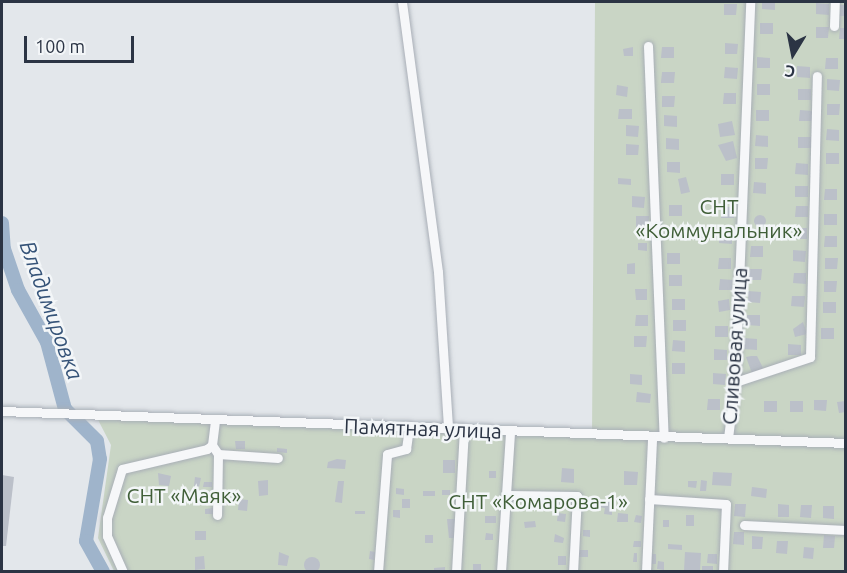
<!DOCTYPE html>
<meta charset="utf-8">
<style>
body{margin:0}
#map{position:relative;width:847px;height:573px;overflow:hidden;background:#e3e7eb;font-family:Ubuntu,sans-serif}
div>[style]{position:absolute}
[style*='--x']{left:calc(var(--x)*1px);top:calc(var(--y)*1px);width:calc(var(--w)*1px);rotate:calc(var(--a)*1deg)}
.green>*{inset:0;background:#c9d5c5}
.river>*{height:14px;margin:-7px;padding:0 7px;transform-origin:7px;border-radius:7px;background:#9fb4cb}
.building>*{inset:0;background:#bbc0c9}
.round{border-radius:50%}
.roads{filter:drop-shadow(0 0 2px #a8aeb6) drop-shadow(0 0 2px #a8aeb6)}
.minor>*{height:9px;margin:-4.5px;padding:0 4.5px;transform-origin:4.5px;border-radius:4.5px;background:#f6f7f9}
span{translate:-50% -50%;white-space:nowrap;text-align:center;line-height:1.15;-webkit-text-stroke:5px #f3f6f8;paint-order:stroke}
.park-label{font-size:21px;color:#405f38}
.street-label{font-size:21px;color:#2b3444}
.water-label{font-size:22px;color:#355378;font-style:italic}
.frame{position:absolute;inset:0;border:3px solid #2b3444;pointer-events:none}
.north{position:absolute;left:763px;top:24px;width:60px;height:60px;-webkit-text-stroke:4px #f3f6f8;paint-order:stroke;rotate:190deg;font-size:16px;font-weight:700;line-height:24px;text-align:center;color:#2b3444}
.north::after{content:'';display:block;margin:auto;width:21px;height:27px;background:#2b3444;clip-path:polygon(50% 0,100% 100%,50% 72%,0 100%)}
.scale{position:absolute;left:24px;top:36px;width:110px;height:27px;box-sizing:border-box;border:3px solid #2b3444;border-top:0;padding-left:8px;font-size:18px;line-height:21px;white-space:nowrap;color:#2b3444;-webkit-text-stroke:4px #f3f6f8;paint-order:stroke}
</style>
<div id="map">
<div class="green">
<div style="clip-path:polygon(595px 2px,845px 2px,845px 571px,114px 571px,98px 538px,111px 445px,95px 414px,592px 435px)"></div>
</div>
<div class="river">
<div style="--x:2;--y:223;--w:26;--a:86"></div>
<div style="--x:4;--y:249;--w:43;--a:71.1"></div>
<div style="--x:18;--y:290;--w:60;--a:60.9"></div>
<div style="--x:47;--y:342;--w:69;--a:75"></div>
<div style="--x:65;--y:409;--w:45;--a:45"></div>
<div style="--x:97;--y:441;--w:18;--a:81"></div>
<div style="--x:100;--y:459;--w:83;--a:99.7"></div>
<div style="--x:86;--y:541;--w:35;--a:61"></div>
</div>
<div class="building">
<div style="clip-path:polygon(762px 2px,775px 2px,775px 10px,762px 9px)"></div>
<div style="clip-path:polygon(816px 3px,829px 4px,829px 15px,816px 14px)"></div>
<div style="clip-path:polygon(724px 4px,737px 4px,736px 15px,724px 15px)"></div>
<div style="clip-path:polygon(840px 5px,846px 5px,846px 16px,840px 16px)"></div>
<div style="clip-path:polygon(760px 23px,773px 23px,773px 34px,760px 34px)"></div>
<div style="clip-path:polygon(816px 27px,829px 27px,828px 38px,816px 38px)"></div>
<div style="clip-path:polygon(840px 28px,846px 28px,846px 39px,839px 39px)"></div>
<div style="clip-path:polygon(725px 43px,738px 44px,737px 54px,725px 54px)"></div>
<div style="clip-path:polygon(633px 47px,633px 56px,624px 56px,623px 49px)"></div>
<div style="clip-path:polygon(662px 47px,674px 47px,674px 58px,661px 58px)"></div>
<div style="clip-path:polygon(757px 57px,770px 58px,770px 68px,757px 68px)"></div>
<div style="clip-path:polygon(826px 58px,838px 58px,838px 69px,825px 69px)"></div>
<div style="clip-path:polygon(797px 66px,810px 67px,810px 78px,797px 77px)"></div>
<div style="clip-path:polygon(725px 67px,738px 68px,737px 79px,724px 78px)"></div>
<div style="clip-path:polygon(662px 72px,675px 72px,674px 83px,661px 83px)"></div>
<div style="clip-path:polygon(827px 79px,840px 80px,839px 91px,827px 90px)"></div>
<div style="clip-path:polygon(757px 84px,770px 84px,770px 95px,757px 95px)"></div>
<div style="clip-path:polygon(617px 85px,628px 87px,627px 97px,616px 95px)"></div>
<div style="clip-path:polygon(798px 89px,811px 89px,811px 100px,798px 100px)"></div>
<div style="clip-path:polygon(724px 93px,736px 93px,736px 104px,723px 104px)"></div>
<div style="clip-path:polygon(662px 96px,675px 96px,674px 107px,662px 107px)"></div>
<div style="clip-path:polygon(827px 104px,840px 104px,839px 115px,827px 115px)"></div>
<div style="clip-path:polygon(619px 109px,632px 109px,632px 119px,618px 119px)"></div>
<div style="clip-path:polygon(756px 110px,769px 110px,769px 121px,756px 121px)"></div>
<div style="clip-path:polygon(800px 110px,812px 111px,812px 121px,799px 121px)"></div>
<div style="clip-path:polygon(664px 115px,677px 116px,677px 127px,664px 126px)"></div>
<div style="clip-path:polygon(732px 121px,735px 135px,720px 137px,718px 124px)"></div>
<div style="clip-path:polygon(626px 125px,639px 126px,638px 137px,626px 136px)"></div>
<div style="clip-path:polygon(827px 129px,839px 130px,839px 141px,826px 140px)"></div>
<div style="clip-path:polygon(756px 135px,768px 136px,768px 147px,755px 146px)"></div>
<div style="clip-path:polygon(798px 137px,811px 137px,811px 148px,798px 148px)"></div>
<div style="clip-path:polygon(666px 138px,679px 139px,679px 150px,666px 149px)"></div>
<div style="clip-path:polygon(733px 141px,737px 158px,726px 161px,718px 145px)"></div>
<div style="clip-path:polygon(626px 144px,639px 145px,638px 155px,626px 155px)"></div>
<div style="clip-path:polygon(826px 153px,839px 153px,839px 164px,826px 164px)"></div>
<div style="clip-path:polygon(755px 158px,768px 158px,767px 169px,755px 169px)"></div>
<div style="clip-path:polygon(667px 162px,680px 162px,680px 173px,667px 172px)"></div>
<div style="clip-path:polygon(796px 163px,808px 164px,808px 175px,795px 174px)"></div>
<div style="clip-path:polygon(721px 174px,734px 174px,734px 185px,721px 185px)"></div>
<div style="clip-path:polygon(686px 177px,690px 192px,681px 194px,678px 179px)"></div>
<div style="clip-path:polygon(618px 178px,631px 179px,631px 185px,618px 184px)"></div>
<div style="clip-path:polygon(754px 182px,766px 183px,766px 194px,753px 193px)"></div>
<div style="clip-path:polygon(795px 186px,808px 186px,808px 197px,795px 197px)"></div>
<div style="clip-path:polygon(825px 189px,837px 189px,837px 200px,824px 200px)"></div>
<div style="clip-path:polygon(632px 196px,645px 197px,644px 208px,632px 207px)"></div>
<div style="clip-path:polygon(669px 205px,682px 205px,682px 216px,669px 216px)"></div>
<div style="clip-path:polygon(796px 206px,808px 206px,808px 217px,795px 217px)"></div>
<div style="clip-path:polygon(721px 207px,734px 207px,734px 218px,721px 218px)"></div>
<div style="clip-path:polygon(824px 214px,837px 214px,837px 225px,824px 225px)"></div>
<div class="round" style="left:754px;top:215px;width:12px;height:12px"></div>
<div style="clip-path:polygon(636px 216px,649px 216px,648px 227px,636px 227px)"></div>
<div style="clip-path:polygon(667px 228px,680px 228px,680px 239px,667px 239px)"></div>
<div style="clip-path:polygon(794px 228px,807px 228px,807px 239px,794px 239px)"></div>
<div style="clip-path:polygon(719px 232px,732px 233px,732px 244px,719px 243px)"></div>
<div style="clip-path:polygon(825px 236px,837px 236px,837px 247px,824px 247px)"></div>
<div style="clip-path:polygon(638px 243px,647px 243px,647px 251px,638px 250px)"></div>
<div style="clip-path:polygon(751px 246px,763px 246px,763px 257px,750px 257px)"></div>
<div style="clip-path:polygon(793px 250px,806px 251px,805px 262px,793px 261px)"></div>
<div style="clip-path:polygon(667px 253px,680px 253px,680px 264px,667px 264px)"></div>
<div style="clip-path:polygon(719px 258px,731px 258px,731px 269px,718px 269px)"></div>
<div style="clip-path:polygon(825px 258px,838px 258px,837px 269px,825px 269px)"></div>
<div style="clip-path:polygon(635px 263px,635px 274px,627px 274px,627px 264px)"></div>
<div style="clip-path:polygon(749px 269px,762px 269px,761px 280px,748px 280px)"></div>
<div style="clip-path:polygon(794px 273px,806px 273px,806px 284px,793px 283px)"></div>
<div style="clip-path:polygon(669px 275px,682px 275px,682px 286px,669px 286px)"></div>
<div style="clip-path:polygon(720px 279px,733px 280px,732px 290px,719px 290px)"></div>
<div style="clip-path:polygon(824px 281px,837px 281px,836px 292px,824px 292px)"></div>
<div style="clip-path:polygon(635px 289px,647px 289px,647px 300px,636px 300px)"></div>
<div style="clip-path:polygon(748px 291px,761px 292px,760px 303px,748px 302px)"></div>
<div style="clip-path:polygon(792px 296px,805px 296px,804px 307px,791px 306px)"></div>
<div style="clip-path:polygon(672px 299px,685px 299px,685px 310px,672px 310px)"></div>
<div style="clip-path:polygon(729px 299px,730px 310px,719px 312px,718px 301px)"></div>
<div style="clip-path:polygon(823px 302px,836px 302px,836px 313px,823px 313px)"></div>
<div style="clip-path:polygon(636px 315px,648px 315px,648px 326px,635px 326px)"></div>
<div style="clip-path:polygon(747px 315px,760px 315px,760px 326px,747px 325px)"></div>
<div style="clip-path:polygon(673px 320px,686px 320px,686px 331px,673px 331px)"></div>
<div style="clip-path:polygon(803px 322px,807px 334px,795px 337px,793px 329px)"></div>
<div style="clip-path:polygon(715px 326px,728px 326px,728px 337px,715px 337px)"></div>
<div style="clip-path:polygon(821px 328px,834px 328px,834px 339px,821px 339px)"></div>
<div style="clip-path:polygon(634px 336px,647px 336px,646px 347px,634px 347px)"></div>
<div style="clip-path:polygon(744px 338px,757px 339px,757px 350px,744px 349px)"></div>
<div style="clip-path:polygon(673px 340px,685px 341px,685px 352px,672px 351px)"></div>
<div style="clip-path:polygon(788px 344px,801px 345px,801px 355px,788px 355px)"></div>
<div style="clip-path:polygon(714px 349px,727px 350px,727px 360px,714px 360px)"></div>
<div style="clip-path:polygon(751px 356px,757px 356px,765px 372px,753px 376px,746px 357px)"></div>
<div style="clip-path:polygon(672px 363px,685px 363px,685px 374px,672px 374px)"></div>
<div style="clip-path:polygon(713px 373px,726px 374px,725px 385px,713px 384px)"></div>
<div style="clip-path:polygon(630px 374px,642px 375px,642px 385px,630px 384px)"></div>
<div style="clip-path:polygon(637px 392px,651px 394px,650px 403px,636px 402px)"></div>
<div style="clip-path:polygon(708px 399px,720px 399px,720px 410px,707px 410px)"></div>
<div style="clip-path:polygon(814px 400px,827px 400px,826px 411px,814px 410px)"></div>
<div style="clip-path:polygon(764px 401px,777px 401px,777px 412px,764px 412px)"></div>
<div style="clip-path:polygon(790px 401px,803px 401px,803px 412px,790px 412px)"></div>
<div style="clip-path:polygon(846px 401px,846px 412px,839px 413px,837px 402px)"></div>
<div style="clip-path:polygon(235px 441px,245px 441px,245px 449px,236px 449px)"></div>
<div style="clip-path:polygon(277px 448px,287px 449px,287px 453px,277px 452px)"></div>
<div style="clip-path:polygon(337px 459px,346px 460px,345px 469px,327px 468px,328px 462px)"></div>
<div style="clip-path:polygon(443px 460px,455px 460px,455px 473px,443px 473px)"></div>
<div style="clip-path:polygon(562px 468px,574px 469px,574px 483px,561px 482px)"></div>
<div style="clip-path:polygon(489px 471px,496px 471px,496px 478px,489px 478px)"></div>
<div style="clip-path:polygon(624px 471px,638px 472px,637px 485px,624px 485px)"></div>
<div style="clip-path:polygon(713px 472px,732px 473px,731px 486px,712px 485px)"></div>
<div style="clip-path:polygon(158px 473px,171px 476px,169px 486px,159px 485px)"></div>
<div style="clip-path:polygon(2px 475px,14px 477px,6px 546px,2px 546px)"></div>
<div style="clip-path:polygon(195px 477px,201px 478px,199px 487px,194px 486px)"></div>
<div style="clip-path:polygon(268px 480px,268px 495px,259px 496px,258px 481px)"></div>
<div style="clip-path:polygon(701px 480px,707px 481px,706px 491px,700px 491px)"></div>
<div style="clip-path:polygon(338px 481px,344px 481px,342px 503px,335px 502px)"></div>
<div style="clip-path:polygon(688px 481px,697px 481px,696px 488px,688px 487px)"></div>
<div style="clip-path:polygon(204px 482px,212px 482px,212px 487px,203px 487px)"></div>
<div style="clip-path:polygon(752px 487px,767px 489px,766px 498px,751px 496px)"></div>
<div style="clip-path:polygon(396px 488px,404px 489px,404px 495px,396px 494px)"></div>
<div style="clip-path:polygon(442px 490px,450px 490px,450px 495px,442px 495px)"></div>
<div style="clip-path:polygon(423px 491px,435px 491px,435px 496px,423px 496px)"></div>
<div style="clip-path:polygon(239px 499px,248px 500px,247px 511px,238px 510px)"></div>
<div style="clip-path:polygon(402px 499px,410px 499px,410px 508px,402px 508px)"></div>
<div style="clip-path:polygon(598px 502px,612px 502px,612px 515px,604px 514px,605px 508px,598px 507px)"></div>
<div style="clip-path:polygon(735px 504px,746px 504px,745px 517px,734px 516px)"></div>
<div style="clip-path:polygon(778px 504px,789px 505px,789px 517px,778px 517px)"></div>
<div style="clip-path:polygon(801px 505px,812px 505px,811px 518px,800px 517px)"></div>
<div style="clip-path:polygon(823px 506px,834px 506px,834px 519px,823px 518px)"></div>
<div style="clip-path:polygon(213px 508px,213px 514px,205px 514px,205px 509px)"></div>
<div style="clip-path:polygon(393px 510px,400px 510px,400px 518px,393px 517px)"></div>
<div style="clip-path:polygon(355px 511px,365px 511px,365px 514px,355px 514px)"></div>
<div style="clip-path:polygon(558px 513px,566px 514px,565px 522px,557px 521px)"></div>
<div style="clip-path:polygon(618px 513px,628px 514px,628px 522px,617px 522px)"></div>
<div style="clip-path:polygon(636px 515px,642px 516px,641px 523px,634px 522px)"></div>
<div style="clip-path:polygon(686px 515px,694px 515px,694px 526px,686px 526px)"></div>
<div style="clip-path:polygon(485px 516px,496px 516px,496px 523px,485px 523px)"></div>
<div style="clip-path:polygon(447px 519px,457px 519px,456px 538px,449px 538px)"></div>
<div style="clip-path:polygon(663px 520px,669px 520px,669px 527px,663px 527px)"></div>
<div style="clip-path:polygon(535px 521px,536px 527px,525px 528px,524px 522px)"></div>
<div style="clip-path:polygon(583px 530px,590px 530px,590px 537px,583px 536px)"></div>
<div style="clip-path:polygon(195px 531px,206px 531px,206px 540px,195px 540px)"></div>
<div style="clip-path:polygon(734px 532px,744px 532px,744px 545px,733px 544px)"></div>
<div style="clip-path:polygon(486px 533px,493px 534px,493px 540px,485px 540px)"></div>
<div style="clip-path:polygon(555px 534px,564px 538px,563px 543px,554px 542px)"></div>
<div style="clip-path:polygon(425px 535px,433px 535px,433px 543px,425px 543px)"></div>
<div style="clip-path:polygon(824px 535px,835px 536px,834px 548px,823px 548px)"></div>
<div style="clip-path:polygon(752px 536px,763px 537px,762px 549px,752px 549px)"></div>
<div style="clip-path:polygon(634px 541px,641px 541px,641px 547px,633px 547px)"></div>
<div style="clip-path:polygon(777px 541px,788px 541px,787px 554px,776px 553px)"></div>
<div style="clip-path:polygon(668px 544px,682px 545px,682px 550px,668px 549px)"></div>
<div style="clip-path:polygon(804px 547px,814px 548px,813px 559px,803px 558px)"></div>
<div style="clip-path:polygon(579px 550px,588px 550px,588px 557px,579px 557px)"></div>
<div style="clip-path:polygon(370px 551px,375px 552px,374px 560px,369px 559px)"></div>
<div style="clip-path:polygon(279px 552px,289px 556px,287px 566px,278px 565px)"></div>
<div style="clip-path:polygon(685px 552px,701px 553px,700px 571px,684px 571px)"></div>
<div style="clip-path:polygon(634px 553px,637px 553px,637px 562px,633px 562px)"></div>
<div style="clip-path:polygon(650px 554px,656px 554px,656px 564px,650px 564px)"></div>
<div style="clip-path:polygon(708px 554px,717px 554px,717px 564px,707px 563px)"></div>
<div style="clip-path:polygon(204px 556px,205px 569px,195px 570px,195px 557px)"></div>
<div style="clip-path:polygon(558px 556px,566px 556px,566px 565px,558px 565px)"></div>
<div class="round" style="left:304px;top:557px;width:16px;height:16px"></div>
<div style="clip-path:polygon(658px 561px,664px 562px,664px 570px,657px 569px)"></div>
<div style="clip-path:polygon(473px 564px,481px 564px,481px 572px,473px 572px)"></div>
<div style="clip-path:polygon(702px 566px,713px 566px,713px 572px,702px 572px)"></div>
<div style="clip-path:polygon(445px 567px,445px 572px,434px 572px,434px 568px)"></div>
</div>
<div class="roads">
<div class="minor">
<div style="--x:402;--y:2;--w:272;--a:82.4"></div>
<div style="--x:438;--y:272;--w:156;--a:86.3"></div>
<div style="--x:834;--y:26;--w:24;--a:-88"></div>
<div style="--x:648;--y:46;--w:392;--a:87.7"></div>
<div style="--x:735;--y:382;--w:79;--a:-18.4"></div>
<div style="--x:810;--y:357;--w:281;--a:-88.6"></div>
<div style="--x:2;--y:411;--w:845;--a:2.17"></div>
<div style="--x:728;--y:438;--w:56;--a:-82.9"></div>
<div style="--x:735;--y:382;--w:380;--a:-87.7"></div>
<div style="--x:212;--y:445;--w:11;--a:56"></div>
<div style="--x:218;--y:454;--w:61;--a:90.9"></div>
<div style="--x:218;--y:454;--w:60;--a:3.8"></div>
<div style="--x:507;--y:495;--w:70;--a:0.8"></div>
<div style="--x:577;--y:496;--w:76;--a:93"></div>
<div style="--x:649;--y:499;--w:77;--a:3.7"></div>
<div style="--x:726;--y:504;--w:68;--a:92.5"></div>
<div style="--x:744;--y:525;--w:102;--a:2.8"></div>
<div style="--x:123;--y:572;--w:39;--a:-114"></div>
<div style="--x:107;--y:536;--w:18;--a:-90"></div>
<div style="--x:107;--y:518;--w:51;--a:-73"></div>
<div style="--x:122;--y:469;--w:87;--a:-13.2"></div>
<div style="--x:207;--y:449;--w:6;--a:-39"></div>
<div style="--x:212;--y:445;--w:24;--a:-83"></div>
<div style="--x:378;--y:572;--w:118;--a:-85.6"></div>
<div style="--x:387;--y:454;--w:20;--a:-15"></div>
<div style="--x:406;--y:449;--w:22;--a:-82"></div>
<div style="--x:456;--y:572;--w:143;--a:-86.8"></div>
<div style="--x:501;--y:572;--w:141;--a:-86.3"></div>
<div style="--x:646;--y:572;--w:134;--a:-87.4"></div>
</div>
</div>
<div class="park-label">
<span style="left:719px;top:218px">СНТ<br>«Коммунальник»</span>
<span style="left:184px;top:495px">СНТ «Маяк»</span>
<span style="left:538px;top:501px">СНТ «Комарова-1»</span>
</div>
<div class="street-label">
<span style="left:734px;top:346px;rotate:-86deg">Сливовая улица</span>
<span style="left:423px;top:428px;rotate:2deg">Памятная улица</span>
</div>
<div class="water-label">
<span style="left:52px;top:310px;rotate:70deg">Владимировка</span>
</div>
<div class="frame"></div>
<div class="north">С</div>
<div class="scale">100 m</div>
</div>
